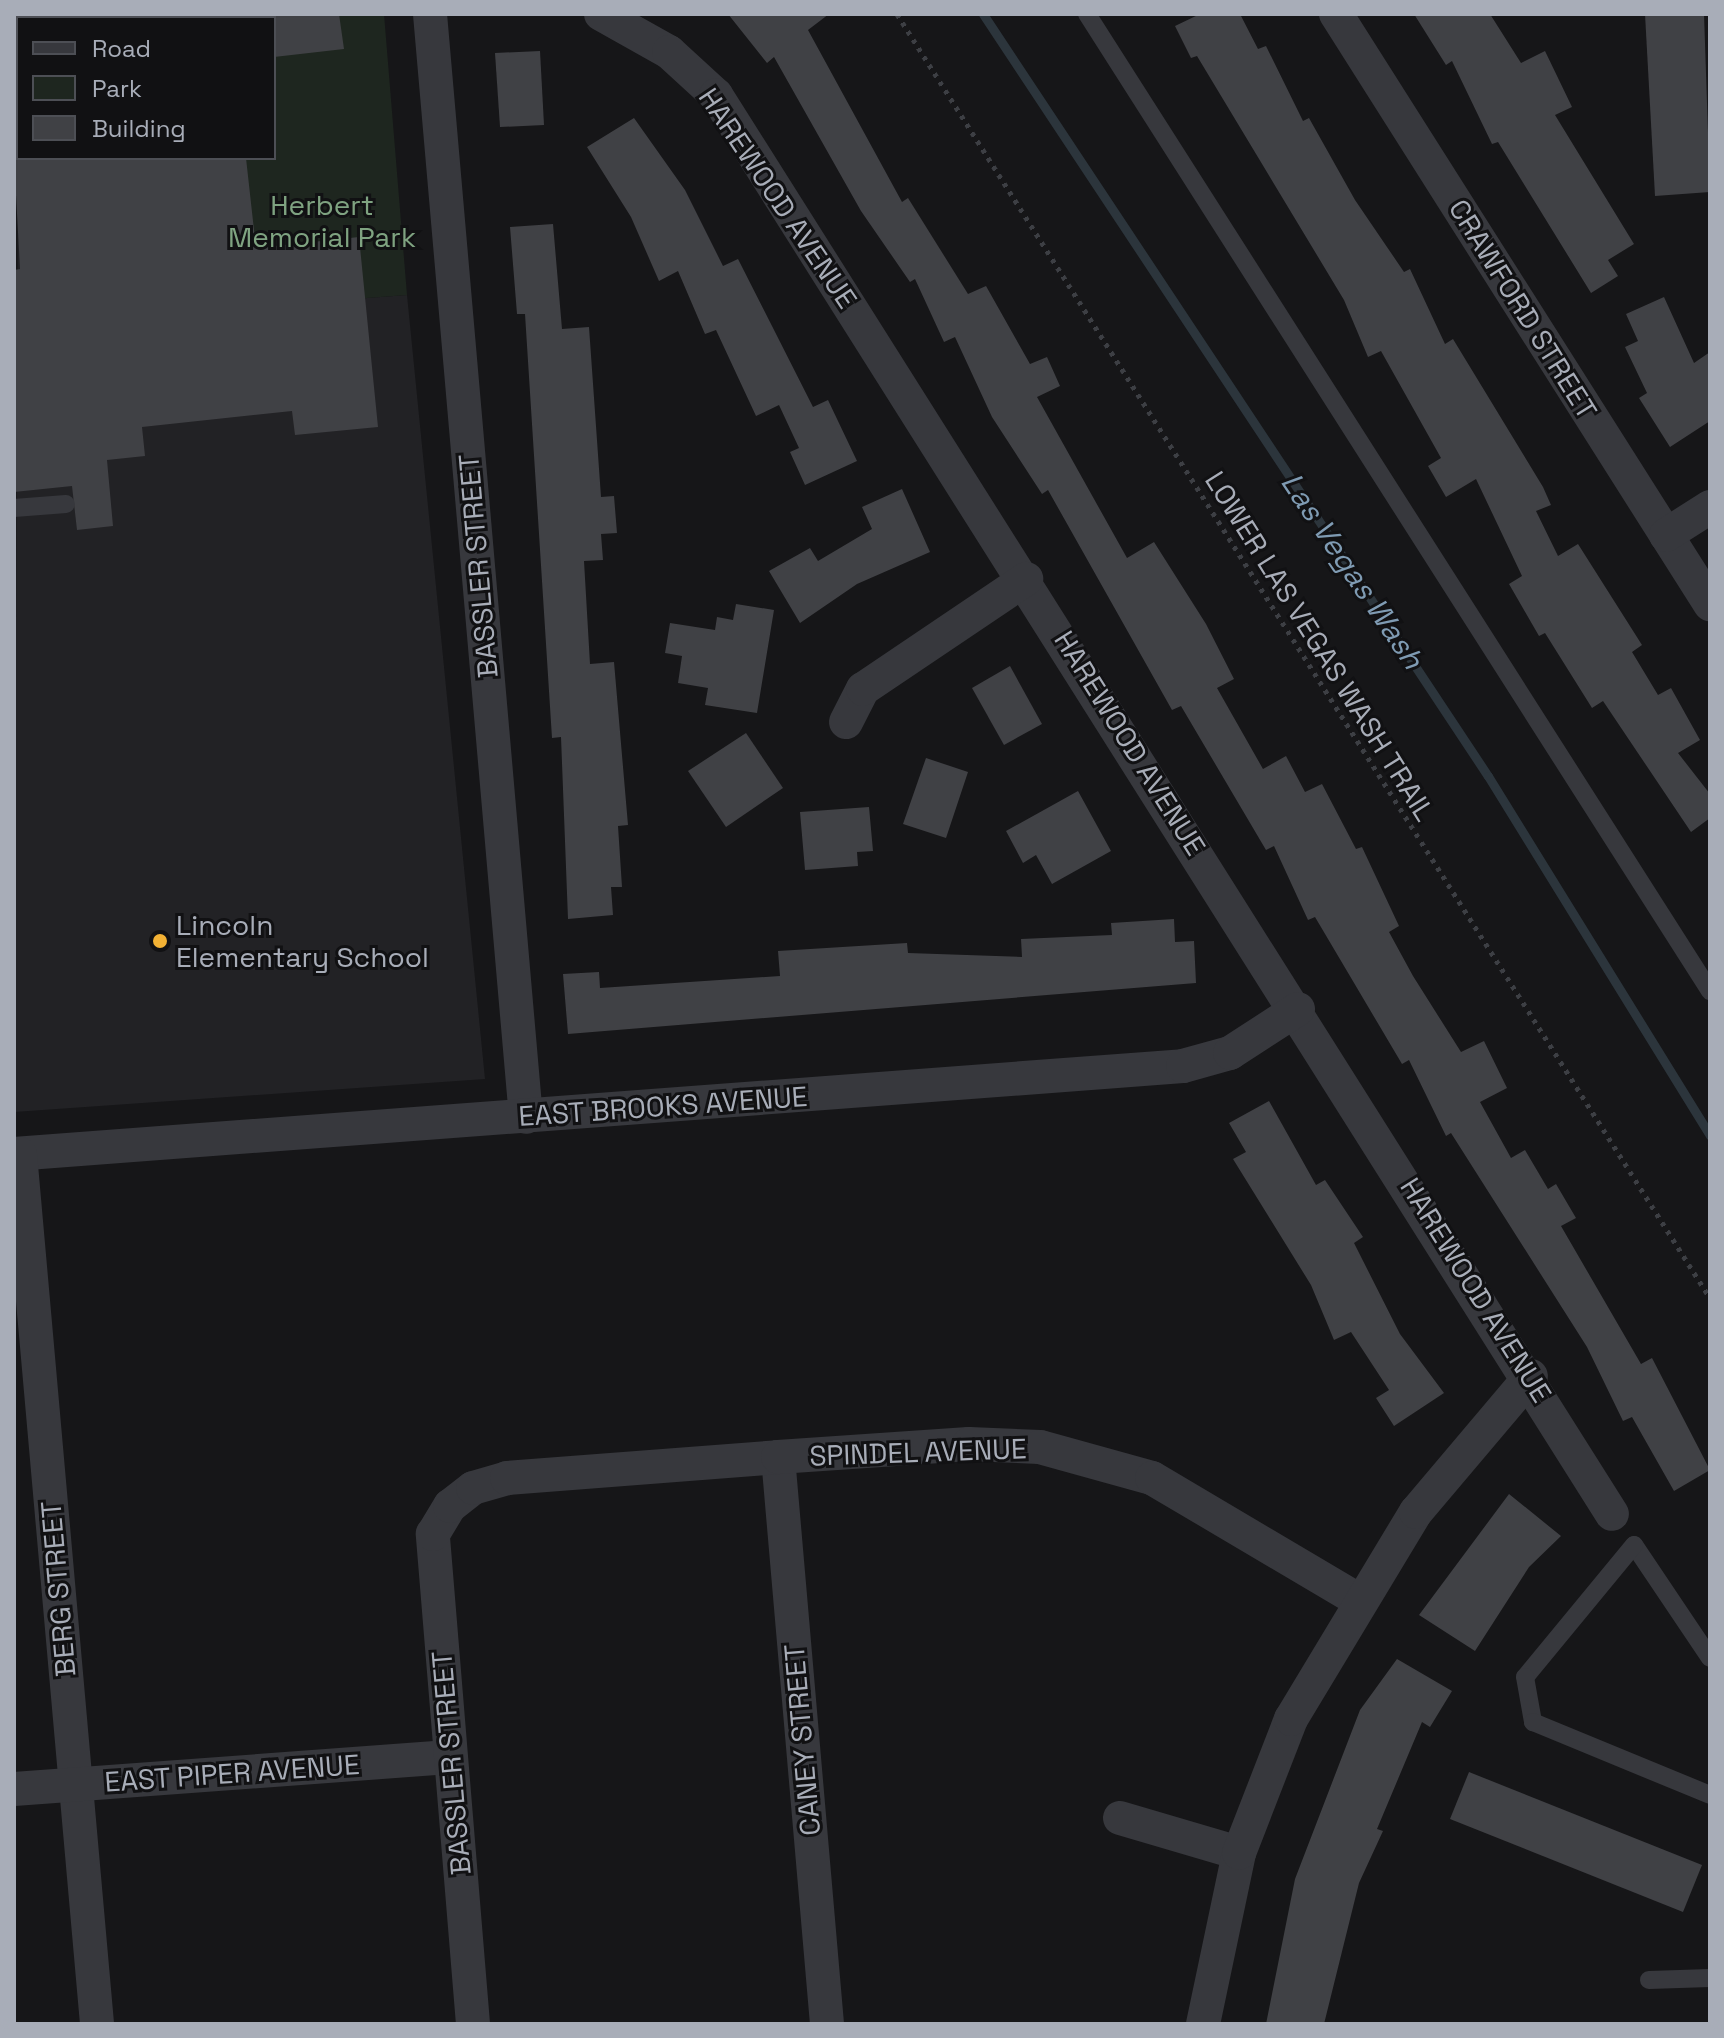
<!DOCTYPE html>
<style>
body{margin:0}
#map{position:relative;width:1724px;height:2038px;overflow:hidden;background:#161618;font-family:"Space Grotesk",sans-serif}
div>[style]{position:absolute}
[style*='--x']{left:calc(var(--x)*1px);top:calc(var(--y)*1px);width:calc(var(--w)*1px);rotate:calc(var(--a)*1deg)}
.built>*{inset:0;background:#222225}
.green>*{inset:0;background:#1e261f}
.stream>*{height:9px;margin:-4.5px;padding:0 4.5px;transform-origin:4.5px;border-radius:4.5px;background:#2c353c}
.building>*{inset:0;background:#404145}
.path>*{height:5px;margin-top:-2.5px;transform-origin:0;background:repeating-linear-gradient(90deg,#3d3f44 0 4px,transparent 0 10px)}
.service>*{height:18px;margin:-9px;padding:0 9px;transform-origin:9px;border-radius:9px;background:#37383d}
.minor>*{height:34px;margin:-17px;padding:0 17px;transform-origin:17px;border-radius:17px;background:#37383d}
.dots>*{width:22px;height:22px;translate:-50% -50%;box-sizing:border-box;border:4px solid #111113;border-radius:50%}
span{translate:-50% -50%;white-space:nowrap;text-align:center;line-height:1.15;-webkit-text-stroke:6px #111113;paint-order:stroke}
.street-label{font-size:28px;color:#a8adb8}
.park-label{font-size:28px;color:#7fa381}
.poi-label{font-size:28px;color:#a8adb8}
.left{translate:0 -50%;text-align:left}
.water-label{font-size:30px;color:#7f9bb3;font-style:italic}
.frame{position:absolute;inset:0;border:16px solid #a8adb8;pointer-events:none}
.legend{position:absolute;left:16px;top:16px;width:260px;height:144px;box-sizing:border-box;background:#111113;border:2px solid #4d4f55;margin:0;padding:10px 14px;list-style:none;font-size:24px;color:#a8adb8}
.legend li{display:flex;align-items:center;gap:16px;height:40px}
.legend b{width:40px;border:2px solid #4d4f55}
</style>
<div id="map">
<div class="built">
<div style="clip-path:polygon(18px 138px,18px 158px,167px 313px,407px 295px,485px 1079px,14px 1112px)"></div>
</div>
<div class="green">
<div style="clip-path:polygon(14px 14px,384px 14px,407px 295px,167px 313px,153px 158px,274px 158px,274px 18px,18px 18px,14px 139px)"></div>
</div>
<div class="stream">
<div style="--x:983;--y:14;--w:914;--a:56.47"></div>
<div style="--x:1488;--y:776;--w:423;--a:58.3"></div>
</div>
<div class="building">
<div style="clip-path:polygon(274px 14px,339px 14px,344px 49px,274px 57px)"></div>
<div style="clip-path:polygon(728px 14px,829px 14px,808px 30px,902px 202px,908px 198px,968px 294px,986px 286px,1030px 364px,1047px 357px,1060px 386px,1037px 397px,1127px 558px,1154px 542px,1206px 624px,1234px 679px,1217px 688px,1263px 769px,1286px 756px,1305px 792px,1322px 784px,1356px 849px,1362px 847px,1399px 926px,1389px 932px,1413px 976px,1461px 1052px,1484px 1041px,1507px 1088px,1480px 1102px,1511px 1158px,1525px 1150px,1548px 1189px,1556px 1184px,1576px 1218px,1561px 1226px,1641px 1364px,1652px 1358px,1710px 1470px,1674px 1491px,1632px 1417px,1623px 1421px,1587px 1347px,1451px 1133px,1446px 1136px,1409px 1060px,1402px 1064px,1315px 917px,1308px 920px,1274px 846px,1266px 850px,1181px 706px,1172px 710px,1048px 490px,1042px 494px,992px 417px,955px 337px,944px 342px,915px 279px,910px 282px,861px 211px,774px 57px,767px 63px)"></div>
<div style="clip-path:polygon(1200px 14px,1240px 14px,1258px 49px,1266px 46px,1303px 121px,1309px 118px,1355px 200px,1404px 272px,1410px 269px,1445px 344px,1453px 339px,1543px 487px,1551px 505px,1536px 511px,1558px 556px,1578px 544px,1642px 645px,1632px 652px,1658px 695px,1671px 688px,1700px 740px,1678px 753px,1710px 794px,1710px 818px,1691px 832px,1603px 701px,1592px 708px,1545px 633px,1539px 636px,1509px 584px,1522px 576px,1476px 479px,1446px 497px,1428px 466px,1441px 458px,1381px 351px,1368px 357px,1344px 300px,1197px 56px,1191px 58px,1175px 26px)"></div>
<div style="clip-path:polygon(1414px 14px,1490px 14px,1521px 63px,1545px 51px,1572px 107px,1555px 115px,1634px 244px,1608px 260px,1618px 276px,1591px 293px,1498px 142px,1492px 144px,1452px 61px,1446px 65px)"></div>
<div style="clip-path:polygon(1645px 14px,1704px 14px,1710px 192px,1655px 196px)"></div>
<div style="clip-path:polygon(540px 51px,544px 125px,500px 127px,495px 53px)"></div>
<div style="clip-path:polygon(634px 118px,685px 190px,723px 266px,738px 259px,813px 407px,828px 400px,857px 461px,805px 485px,790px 452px,799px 448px,779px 405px,756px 416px,716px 330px,705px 334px,678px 271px,659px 281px,631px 217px,587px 147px)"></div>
<div style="clip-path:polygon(14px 158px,246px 158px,256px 248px,359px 237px,378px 427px,295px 435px,292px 411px,142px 427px,145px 456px,107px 460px,113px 526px,77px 530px,72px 486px,14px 492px,14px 270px,20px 269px)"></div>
<div style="clip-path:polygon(553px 224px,562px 329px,589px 327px,601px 497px,614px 496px,617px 533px,601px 534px,603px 560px,584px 561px,590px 664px,614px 662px,628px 825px,618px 826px,622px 887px,611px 887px,613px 915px,568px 919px,561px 737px,552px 738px,525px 314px,517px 314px,510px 227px)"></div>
<div style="clip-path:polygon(1664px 297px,1694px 363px,1710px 352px,1710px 421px,1670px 447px,1639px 398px,1647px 393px,1625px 347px,1638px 341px,1626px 314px)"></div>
<div style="clip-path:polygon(902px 489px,930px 552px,857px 584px,800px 623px,769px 571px,810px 548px,818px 561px,872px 529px,862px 507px)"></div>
<div style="clip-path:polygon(736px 604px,774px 610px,757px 713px,705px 705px,708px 688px,678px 683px,682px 656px,665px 653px,670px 623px,715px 630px,717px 617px,733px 620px)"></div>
<div style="clip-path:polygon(1010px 666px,1042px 724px,1004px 745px,972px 688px)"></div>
<div style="clip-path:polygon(746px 733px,783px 788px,726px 827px,688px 771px)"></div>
<div style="clip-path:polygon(926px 758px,968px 772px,946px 838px,903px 824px)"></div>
<div style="clip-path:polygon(1078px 791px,1111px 851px,1052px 884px,1036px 855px,1023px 863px,1006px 831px)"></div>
<div style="clip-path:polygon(869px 807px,873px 851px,857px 852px,858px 866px,805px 870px,800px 812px)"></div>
<div style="clip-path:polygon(1174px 919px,1175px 942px,1194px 941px,1196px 983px,568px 1034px,563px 974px,599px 972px,600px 988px,780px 976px,778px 951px,907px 943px,908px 953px,1022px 957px,1021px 939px,1112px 935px,1111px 923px)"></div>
<div style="clip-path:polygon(1269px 1101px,1316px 1185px,1325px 1180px,1363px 1237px,1354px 1243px,1400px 1334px,1444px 1393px,1394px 1426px,1376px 1398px,1389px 1390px,1351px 1332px,1334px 1340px,1311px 1285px,1233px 1159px,1246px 1152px,1229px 1123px)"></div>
<div style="clip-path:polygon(1509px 1494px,1561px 1536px,1529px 1567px,1475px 1651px,1419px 1615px)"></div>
<div style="clip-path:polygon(1397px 1659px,1452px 1691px,1430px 1727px,1422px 1722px,1377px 1829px,1383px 1831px,1359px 1883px,1324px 2024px,1266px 2024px,1295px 1879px,1360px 1710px)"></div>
<div style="clip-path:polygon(1469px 1772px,1702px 1865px,1683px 1912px,1450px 1819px)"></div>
</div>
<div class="path">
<div style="--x:897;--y:14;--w:1520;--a:57.66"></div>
</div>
<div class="service">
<div style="--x:1087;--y:14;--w:1159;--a:57.48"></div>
<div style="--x:14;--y:508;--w:52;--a:-4.4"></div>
<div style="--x:1710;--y:1658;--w:136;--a:-123.9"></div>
<div style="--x:1634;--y:1545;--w:171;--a:129.5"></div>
<div style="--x:1525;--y:1677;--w:46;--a:79.9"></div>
<div style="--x:1533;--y:1722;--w:191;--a:22.4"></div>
<div style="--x:1649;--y:1980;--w:61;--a:-1.9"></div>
</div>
<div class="minor">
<div style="--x:430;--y:14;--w:1107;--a:85.03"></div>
<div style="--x:601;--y:14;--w:78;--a:29.2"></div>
<div style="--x:669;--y:52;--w:64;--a:42.5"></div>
<div style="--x:716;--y:95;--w:1678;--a:57.73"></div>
<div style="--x:1336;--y:14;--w:699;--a:57.63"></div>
<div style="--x:1666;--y:535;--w:52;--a:-32.5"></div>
<div style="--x:846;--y:722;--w:37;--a:-63"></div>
<div style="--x:863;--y:689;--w:197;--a:-34"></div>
<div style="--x:14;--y:1154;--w:1172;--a:-4.3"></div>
<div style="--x:1183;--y:1066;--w:49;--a:-15.5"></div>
<div style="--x:1230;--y:1053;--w:81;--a:-32.9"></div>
<div style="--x:20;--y:1154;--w:873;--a:84.94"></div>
<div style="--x:778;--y:1457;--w:569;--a:85.06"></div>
<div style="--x:14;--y:1789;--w:436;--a:-4.2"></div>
<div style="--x:1120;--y:1818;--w:124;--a:16.4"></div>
<div style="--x:473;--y:2024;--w:492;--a:-94.7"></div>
<div style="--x:433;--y:1534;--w:33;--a:-59"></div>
<div style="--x:450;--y:1506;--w:29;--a:-38"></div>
<div style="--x:473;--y:1488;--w:35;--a:-16"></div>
<div style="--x:507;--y:1478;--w:272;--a:-4.4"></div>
<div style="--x:778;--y:1457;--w:191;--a:-3.9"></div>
<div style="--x:969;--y:1444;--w:71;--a:2.4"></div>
<div style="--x:1040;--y:1447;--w:116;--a:15.5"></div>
<div style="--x:1152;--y:1478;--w:238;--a:30.6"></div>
<div style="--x:1203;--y:2024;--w:175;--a:-78.1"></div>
<div style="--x:1239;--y:1853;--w:144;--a:-68.8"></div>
<div style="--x:1291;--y:1719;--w:242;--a:-58.9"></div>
<div style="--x:1416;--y:1512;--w:178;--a:-49.8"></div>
</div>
<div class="dots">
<div style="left:160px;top:941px;background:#f2b134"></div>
</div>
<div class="street-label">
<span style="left:778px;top:198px;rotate:56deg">HAREWOOD AVENUE</span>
<span style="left:1523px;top:309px;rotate:58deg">CRAWFORD STREET</span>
<span style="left:478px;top:566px;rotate:-95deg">BASSLER STREET</span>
<span style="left:1320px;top:646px;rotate:58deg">LOWER LAS VEGAS WASH TRAIL</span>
<span style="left:1130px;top:743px;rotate:58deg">HAREWOOD AVENUE</span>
<span style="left:663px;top:1106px;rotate:-4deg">EAST BROOKS AVENUE</span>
<span style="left:1476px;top:1290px;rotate:58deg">HAREWOOD AVENUE</span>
<span style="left:918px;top:1452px;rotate:-2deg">SPINDEL AVENUE</span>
<span style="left:58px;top:1589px;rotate:-95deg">BERG STREET</span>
<span style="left:802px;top:1740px;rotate:-95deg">CANEY STREET</span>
<span style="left:451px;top:1763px;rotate:-95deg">BASSLER STREET</span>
<span style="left:232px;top:1773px;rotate:-4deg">EAST PIPER AVENUE</span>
</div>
<div class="park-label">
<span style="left:322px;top:221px">Herbert<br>Memorial Park</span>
</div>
<div class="poi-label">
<span class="left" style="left:176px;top:941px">Lincoln<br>Elementary School</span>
</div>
<div class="water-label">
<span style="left:1352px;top:571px;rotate:56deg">Las Vegas Wash</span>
</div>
<div class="frame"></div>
<ul class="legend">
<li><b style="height:10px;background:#37383d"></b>Road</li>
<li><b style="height:22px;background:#1e261f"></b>Park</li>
<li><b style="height:22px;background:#404145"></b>Building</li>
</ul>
</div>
